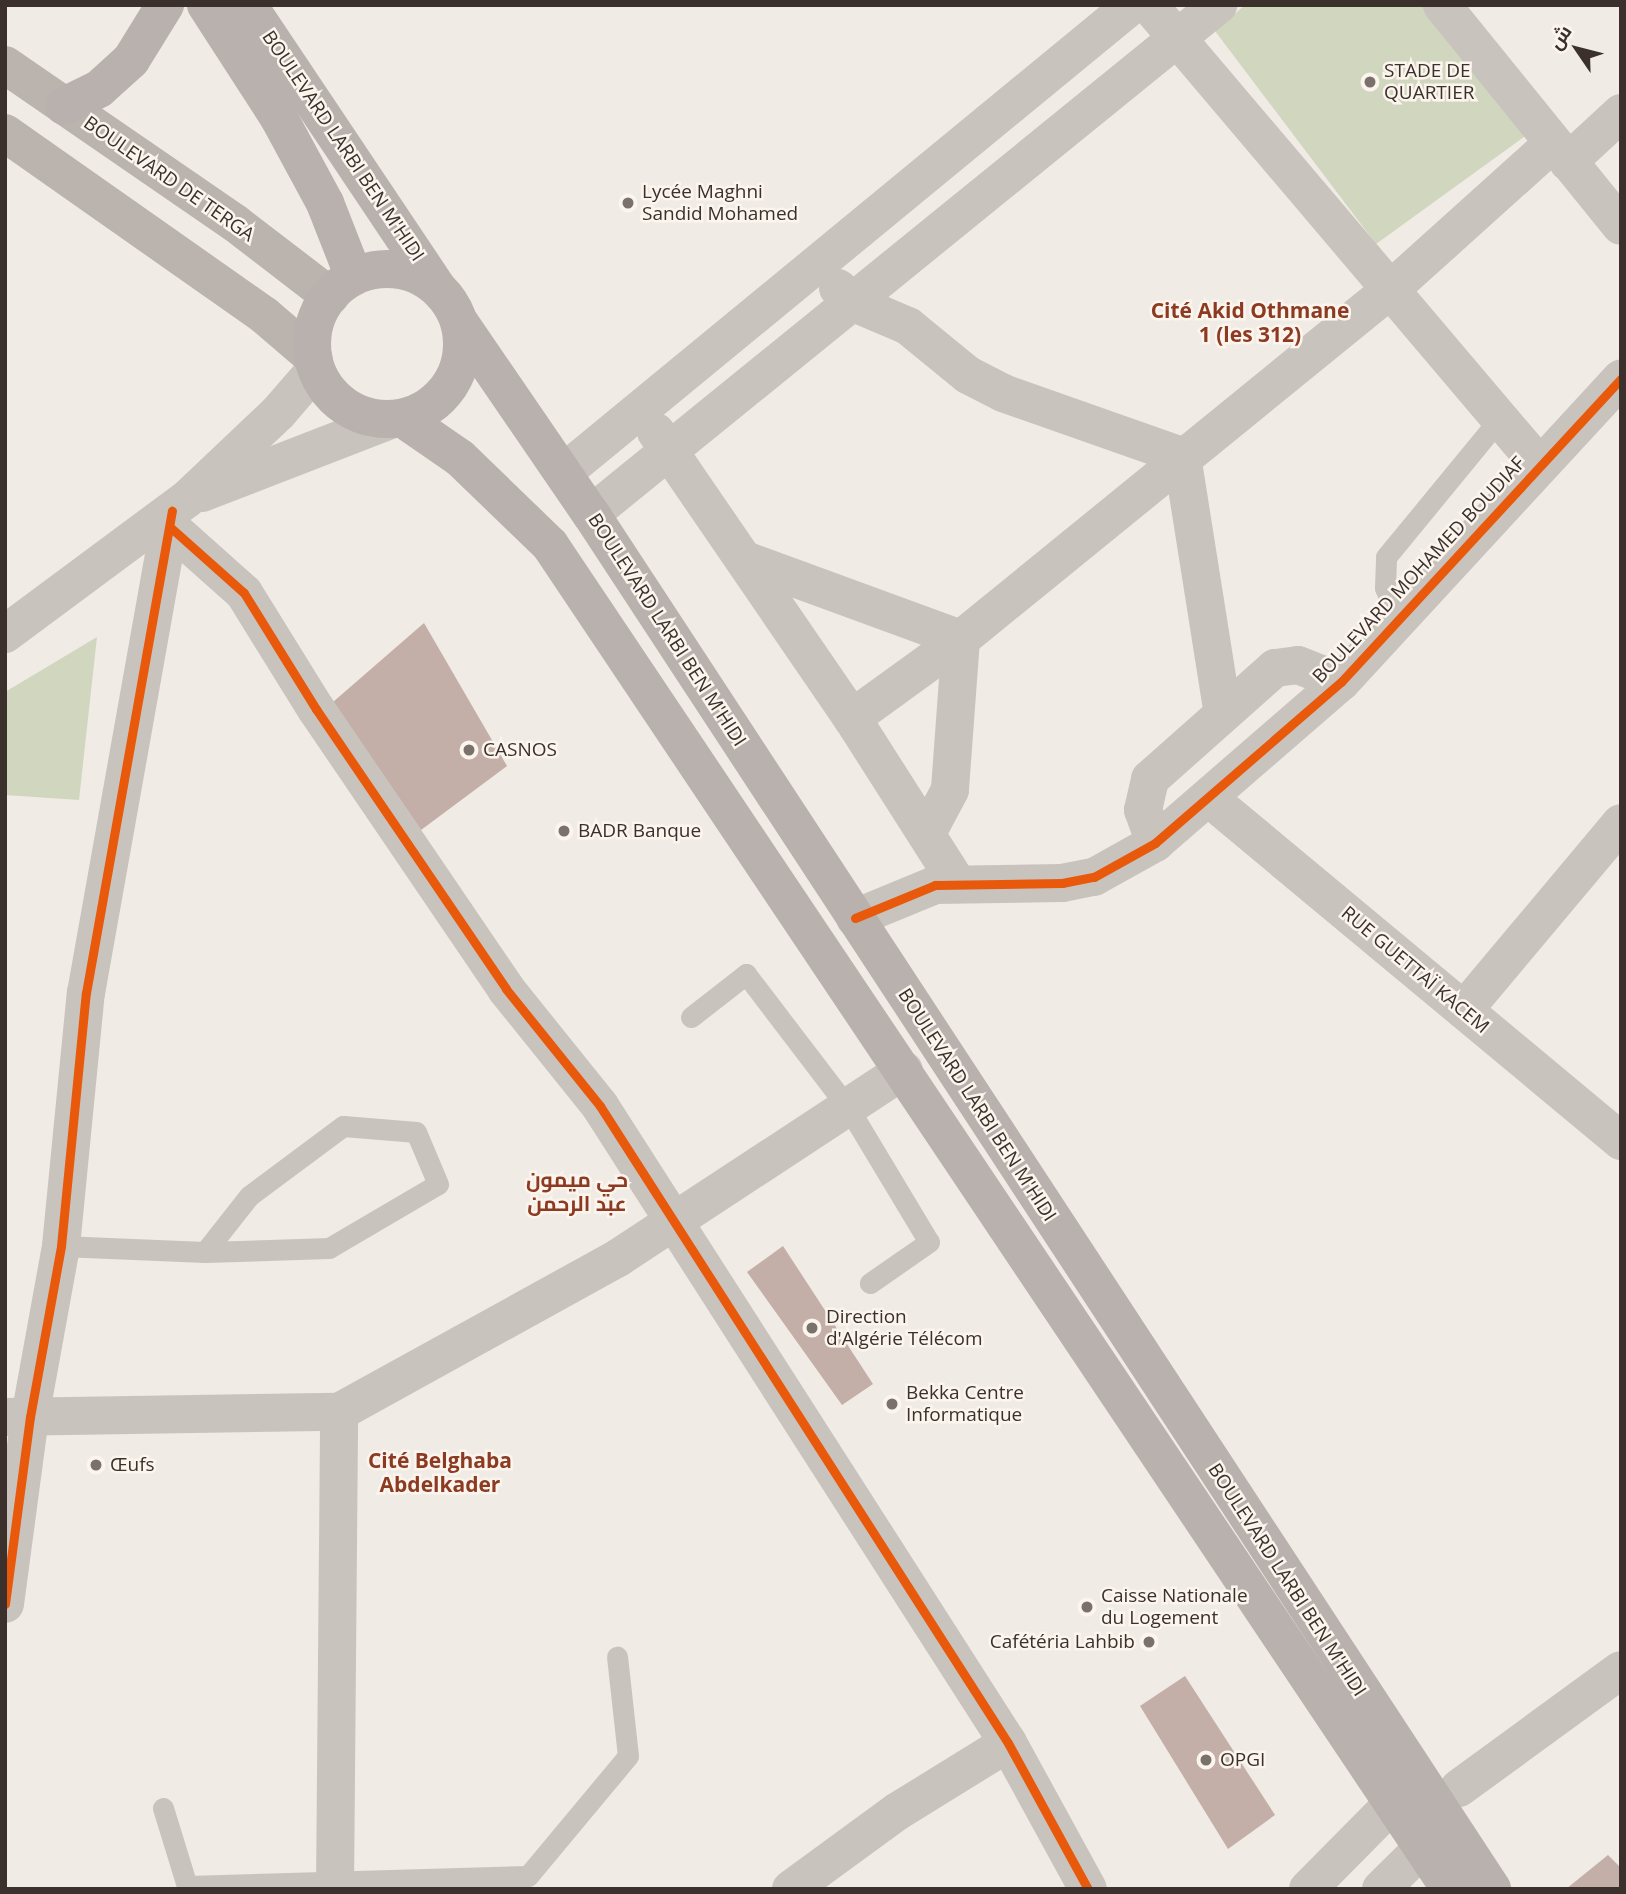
<!DOCTYPE html>
<meta charset="utf-8">
<style>
body{margin:0}
#map{position:relative;width:1626px;height:1894px;overflow:hidden;background:#f0ebe5;font-family:"Open Sans",Cairo,sans-serif}
div>[style]{position:absolute}
[style*='--x']{left:calc(var(--x)*1px);top:calc(var(--y)*1px);width:calc(var(--w)*1px);rotate:calc(var(--a)*1deg)}
.green>*{inset:0;background:#d1d6bf}
.building>*{inset:0;background:#c3afa7}
.service>*{height:21px;margin:-10.5px;padding:0 10.5px;transform-origin:10.5px;border-radius:10.5px;background:#c9c3be}
.minor>*{height:38px;margin:-19px;padding:0 19px;transform-origin:19px;border-radius:19px;background:#c9c3be}
.secondary>*{height:38px;margin:-19px;padding:0 19px;transform-origin:19px;border-radius:19px;background:#bab3ae}
.primary>*{height:38px;margin:-19px;padding:0 19px;transform-origin:19px;border-radius:19px;background:#b8b1ad}
.primary>.ring{margin:-19px;padding:0;box-sizing:content-box;background:none;border:38px solid #b8b1ad;border-radius:50%}
.cycleway>*{height:9px;margin:-4.5px;padding:0 4.5px;transform-origin:4.5px;border-radius:4.5px;background:#e8590c}
.dots>*{width:19px;height:19px;translate:-50% -50%;box-sizing:border-box;border:4px solid #fbf5ee;border-radius:50%}
span{translate:-50% -50%;white-space:nowrap;text-align:center;line-height:1.15;-webkit-text-stroke:5px #fbf5ee;paint-order:stroke}
.poi-label{font-size:19px;color:#3b302b}
.left{translate:0 -50%;text-align:left}
.right{translate:-100% -50%;text-align:right}
.street-label{font-size:19px;color:#3b302b}
.neighbourhood-label{font-size:21px;color:#8c3b22;font-weight:700}
.frame{position:absolute;inset:0;border:7px solid #3b302b;pointer-events:none}
.north{position:absolute;left:1542px;top:14px;width:70px;height:70px;-webkit-text-stroke:5px #fbf5ee;paint-order:stroke;rotate:305deg;font-size:19px;font-weight:700;line-height:28px;text-align:center;color:#3b302b}
.north::after{content:'';display:block;margin:auto;width:24px;height:32px;background:#3b302b;clip-path:polygon(50% 0,100% 100%,50% 72%,0 100%)}
</style>
<div id="map">
<div class="green">
<div style="clip-path:polygon(1245px 5px,1425px 5px,1528px 134px,1376px 244px,1215px 31px)"></div>
<div style="clip-path:polygon(97px 637px,79px 800px,5px 795px,5px 692px)"></div>
</div>
<div class="building">
<div style="clip-path:polygon(424px 623px,507px 766px,421px 830px,333px 702px)"></div>
<div style="clip-path:polygon(783px 1246px,873px 1384px,842px 1405px,747px 1272px)"></div>
<div style="clip-path:polygon(1185px 1676px,1275px 1815px,1228px 1849px,1140px 1706px)"></div>
<div style="clip-path:polygon(1608px 1855px,1621px 1868px,1621px 1889px,1566px 1889px)"></div>
</div>
<div class="service">
<div style="--x:1400;--y:623;--w:38;--a:-113"></div>
<div style="--x:1385;--y:588;--w:31;--a:-88"></div>
<div style="--x:1386;--y:557;--w:180;--a:-50.6"></div>
<div style="--x:691;--y:1017;--w:70;--a:-38"></div>
<div style="--x:746;--y:974;--w:170;--a:52.7"></div>
<div style="--x:849;--y:1109;--w:155;--a:59"></div>
<div style="--x:929;--y:1242;--w:72;--a:145.2"></div>
<div style="--x:61;--y:1246;--w:144;--a:2.4"></div>
<div style="--x:205;--y:1252;--w:124;--a:-1.8"></div>
<div style="--x:329;--y:1248;--w:126;--a:-30.4"></div>
<div style="--x:438;--y:1184;--w:56;--a:-112.9"></div>
<div style="--x:416;--y:1132;--w:73;--a:-175.3"></div>
<div style="--x:343;--y:1126;--w:117;--a:143.3"></div>
<div style="--x:249;--y:1196;--w:71;--a:128.2"></div>
<div style="--x:163;--y:1808;--w:82;--a:72.9"></div>
<div style="--x:187;--y:1886;--w:341;--a:-1.7"></div>
<div style="--x:528;--y:1876;--w:156;--a:-50.2"></div>
<div style="--x:628;--y:1756;--w:100;--a:-96.3"></div>
</div>
<div class="minor">
<div style="--x:1149;--y:5;--w:604;--a:49.7"></div>
<div style="--x:1442;--y:5;--w:284;--a:51"></div>
<div style="--x:1568;--y:162;--w:72;--a:-42.8"></div>
<div style="--x:838;--y:288;--w:22;--a:43"></div>
<div style="--x:854;--y:303;--w:59;--a:23.1"></div>
<div style="--x:908;--y:326;--w:77;--a:39.2"></div>
<div style="--x:968;--y:375;--w:39;--a:27"></div>
<div style="--x:1003;--y:393;--w:190;--a:19.4"></div>
<div style="--x:1182;--y:456;--w:261;--a:81"></div>
<div style="--x:656;--y:432;--w:347;--a:55.6"></div>
<div style="--x:852;--y:718;--w:193;--a:57.5"></div>
<div style="--x:563;--y:473;--w:737;--a:-39.44"></div>
<div style="--x:202;--y:493;--w:202;--a:-21.2"></div>
<div style="--x:591;--y:514;--w:808;--a:-39.07"></div>
<div style="--x:170;--y:527;--w:99;--a:41.7"></div>
<div style="--x:244;--y:593;--w:137;--a:58.2"></div>
<div style="--x:316;--y:709;--w:338;--a:55.8"></div>
<div style="--x:506;--y:989;--w:150;--a:51.2"></div>
<div style="--x:600;--y:1106;--w:756;--a:57.36"></div>
<div style="--x:1008;--y:1743;--w:166;--a:61.3"></div>
<div style="--x:745;--y:560;--w:230;--a:20.1"></div>
<div style="--x:961;--y:639;--w:151;--a:94.2"></div>
<div style="--x:950;--y:790;--w:49;--a:118.1"></div>
<div style="--x:5;--y:634;--w:227;--a:-36.6"></div>
<div style="--x:187;--y:499;--w:125;--a:-43.4"></div>
<div style="--x:278;--y:413;--w:58;--a:-49.2"></div>
<div style="--x:852;--y:718;--w:135;--a:-35.9"></div>
<div style="--x:961;--y:639;--w:553;--a:-39.13"></div>
<div style="--x:1390;--y:290;--w:219;--a:-42"></div>
<div style="--x:1210;--y:799;--w:535;--a:39.76"></div>
<div style="--x:1155;--y:843;--w:35;--a:-110"></div>
<div style="--x:1143;--y:810;--w:32;--a:-77"></div>
<div style="--x:1150;--y:779;--w:167;--a:-41.6"></div>
<div style="--x:1275;--y:668;--w:23;--a:-7"></div>
<div style="--x:1298;--y:665;--w:46;--a:21.6"></div>
<div style="--x:855;--y:918;--w:87;--a:-22.4"></div>
<div style="--x:935;--y:885;--w:127;--a:-0.9"></div>
<div style="--x:1062;--y:883;--w:33;--a:-11"></div>
<div style="--x:1094;--y:877;--w:70;--a:-29.1"></div>
<div style="--x:1155;--y:843;--w:246;--a:-40.9"></div>
<div style="--x:1341;--y:682;--w:413;--a:-47.3"></div>
<div style="--x:1464;--y:1010;--w:244;--a:-50"></div>
<div style="--x:5;--y:1417;--w:334;--a:-0.9"></div>
<div style="--x:339;--y:1412;--w:319;--a:-28.9"></div>
<div style="--x:618;--y:1258;--w:342;--a:-33.3"></div>
<div style="--x:5;--y:1604;--w:189;--a:-82.4"></div>
<div style="--x:30;--y:1417;--w:174;--a:-79.7"></div>
<div style="--x:61;--y:1246;--w:254;--a:-84.4"></div>
<div style="--x:86;--y:993;--w:490;--a:-79.9"></div>
<div style="--x:1459;--y:1788;--w:200;--a:-36.1"></div>
<div style="--x:335;--y:1889;--w:477;--a:-89.5"></div>
<div style="--x:791;--y:1889;--w:132;--a:-36.1"></div>
<div style="--x:898;--y:1811;--w:129;--a:-31.7"></div>
<div style="--x:1308;--y:1889;--w:121;--a:-45.3"></div>
<div style="--x:1393;--y:1803;--w:31;--a:-36"></div>
<div style="--x:1381;--y:1889;--w:93;--a:-44.6"></div>
</div>
<div class="secondary">
<div style="--x:5;--y:65;--w:279;--a:34.5"></div>
<div style="--x:235;--y:223;--w:120;--a:37.5"></div>
<div style="--x:5;--y:133;--w:317;--a:35.1"></div>
<div style="--x:264;--y:315;--w:65;--a:40.6"></div>
</div>
<div class="primary">
<div style="--x:206;--y:5;--w:135;--a:57.1"></div>
<div style="--x:279;--y:118;--w:97;--a:61.6"></div>
<div style="--x:325;--y:203;--w:79;--a:68.6"></div>
<div style="--x:248;--y:5;--w:339;--a:56.2"></div>
<div style="--x:64;--y:106;--w:39;--a:-26"></div>
<div style="--x:99;--y:89;--w:43;--a:-42.2"></div>
<div style="--x:131;--y:60;--w:65;--a:-58.3"></div>
<div class="ring" style="left:312px;top:269px;width:112px;height:112px"></div>
<div style="--x:460;--y:323;--w:232;--a:55.6"></div>
<div style="--x:591;--y:514;--w:1644;--a:56.76"></div>
<div style="--x:402;--y:418;--w:70;--a:34.6"></div>
<div style="--x:460;--y:458;--w:125;--a:44"></div>
<div style="--x:550;--y:545;--w:1618;--a:56.19"></div>
</div>
<div class="cycleway">
<div style="--x:170;--y:527;--w:99;--a:41.7"></div>
<div style="--x:244;--y:593;--w:137;--a:58.2"></div>
<div style="--x:316;--y:709;--w:338;--a:55.8"></div>
<div style="--x:506;--y:989;--w:150;--a:51.2"></div>
<div style="--x:600;--y:1106;--w:756;--a:57.36"></div>
<div style="--x:1008;--y:1743;--w:166;--a:61.3"></div>
<div style="--x:855;--y:918;--w:87;--a:-22.4"></div>
<div style="--x:935;--y:885;--w:127;--a:-0.9"></div>
<div style="--x:1062;--y:883;--w:33;--a:-11"></div>
<div style="--x:1094;--y:877;--w:70;--a:-29.1"></div>
<div style="--x:1155;--y:843;--w:246;--a:-40.9"></div>
<div style="--x:1341;--y:682;--w:413;--a:-47.3"></div>
<div style="--x:5;--y:1604;--w:189;--a:-82.4"></div>
<div style="--x:30;--y:1417;--w:174;--a:-79.7"></div>
<div style="--x:61;--y:1246;--w:254;--a:-84.4"></div>
<div style="--x:86;--y:993;--w:490;--a:-79.9"></div>
</div>
<div class="dots">
<div style="left:1370px;top:82px;background:#7a716c"></div>
<div style="left:628px;top:203px;background:#7a716c"></div>
<div style="left:469px;top:750px;background:#7a716c"></div>
<div style="left:564px;top:831px;background:#7a716c"></div>
<div style="left:812px;top:1328px;background:#7a716c"></div>
<div style="left:892px;top:1404px;background:#7a716c"></div>
<div style="left:96px;top:1465px;background:#7a716c"></div>
<div style="left:1087px;top:1607px;background:#7a716c"></div>
<div style="left:1149px;top:1642px;background:#7a716c"></div>
<div style="left:1206px;top:1760px;background:#7a716c"></div>
</div>
<div class="poi-label">
<span class="left" style="left:1384px;top:82px">STADE DE<br>QUARTIER</span>
<span class="left" style="left:642px;top:203px">Lycée Maghni<br>Sandid Mohamed</span>
<span class="left" style="left:483px;top:750px">CASNOS</span>
<span class="left" style="left:578px;top:831px">BADR Banque</span>
<span class="left" style="left:826px;top:1328px">Direction<br>d'Algérie Télécom</span>
<span class="left" style="left:906px;top:1404px">Bekka Centre<br>Informatique</span>
<span class="left" style="left:110px;top:1465px">Œufs</span>
<span class="left" style="left:1101px;top:1607px">Caisse Nationale<br>du Logement</span>
<span class="right" style="left:1135px;top:1642px">Cafétéria Lahbib</span>
<span class="left" style="left:1220px;top:1760px">OPGI</span>
</div>
<div class="street-label">
<span style="left:343px;top:146px;rotate:56deg">BOULEVARD LARBI BEN M'HIDI</span>
<span style="left:169px;top:179px;rotate:35deg">BOULEVARD DE TERGA</span>
<span style="left:1419px;top:570px;rotate:-47deg">BOULEVARD MOHAMED BOUDIAF</span>
<span style="left:667px;top:630px;rotate:57deg">BOULEVARD LARBI BEN M'HIDI</span>
<span style="left:1415px;top:970px;rotate:40deg">RUE GUETTAÏ KACEM</span>
<span style="left:977px;top:1105px;rotate:57deg">BOULEVARD LARBI BEN M'HIDI</span>
<span style="left:1287px;top:1580px;rotate:57deg">BOULEVARD LARBI BEN M'HIDI</span>
</div>
<div class="neighbourhood-label">
<span style="left:1250px;top:322px">Cité Akid Othmane<br>1 (les 312)</span>
<span style="left:577px;top:1191px">حي ميمون<br>عبد الرحمن</span>
<span style="left:440px;top:1472px">Cité Belghaba<br>Abdelkader</span>
</div>
<div class="frame"></div>
<div class="north">ش</div>
</div>
